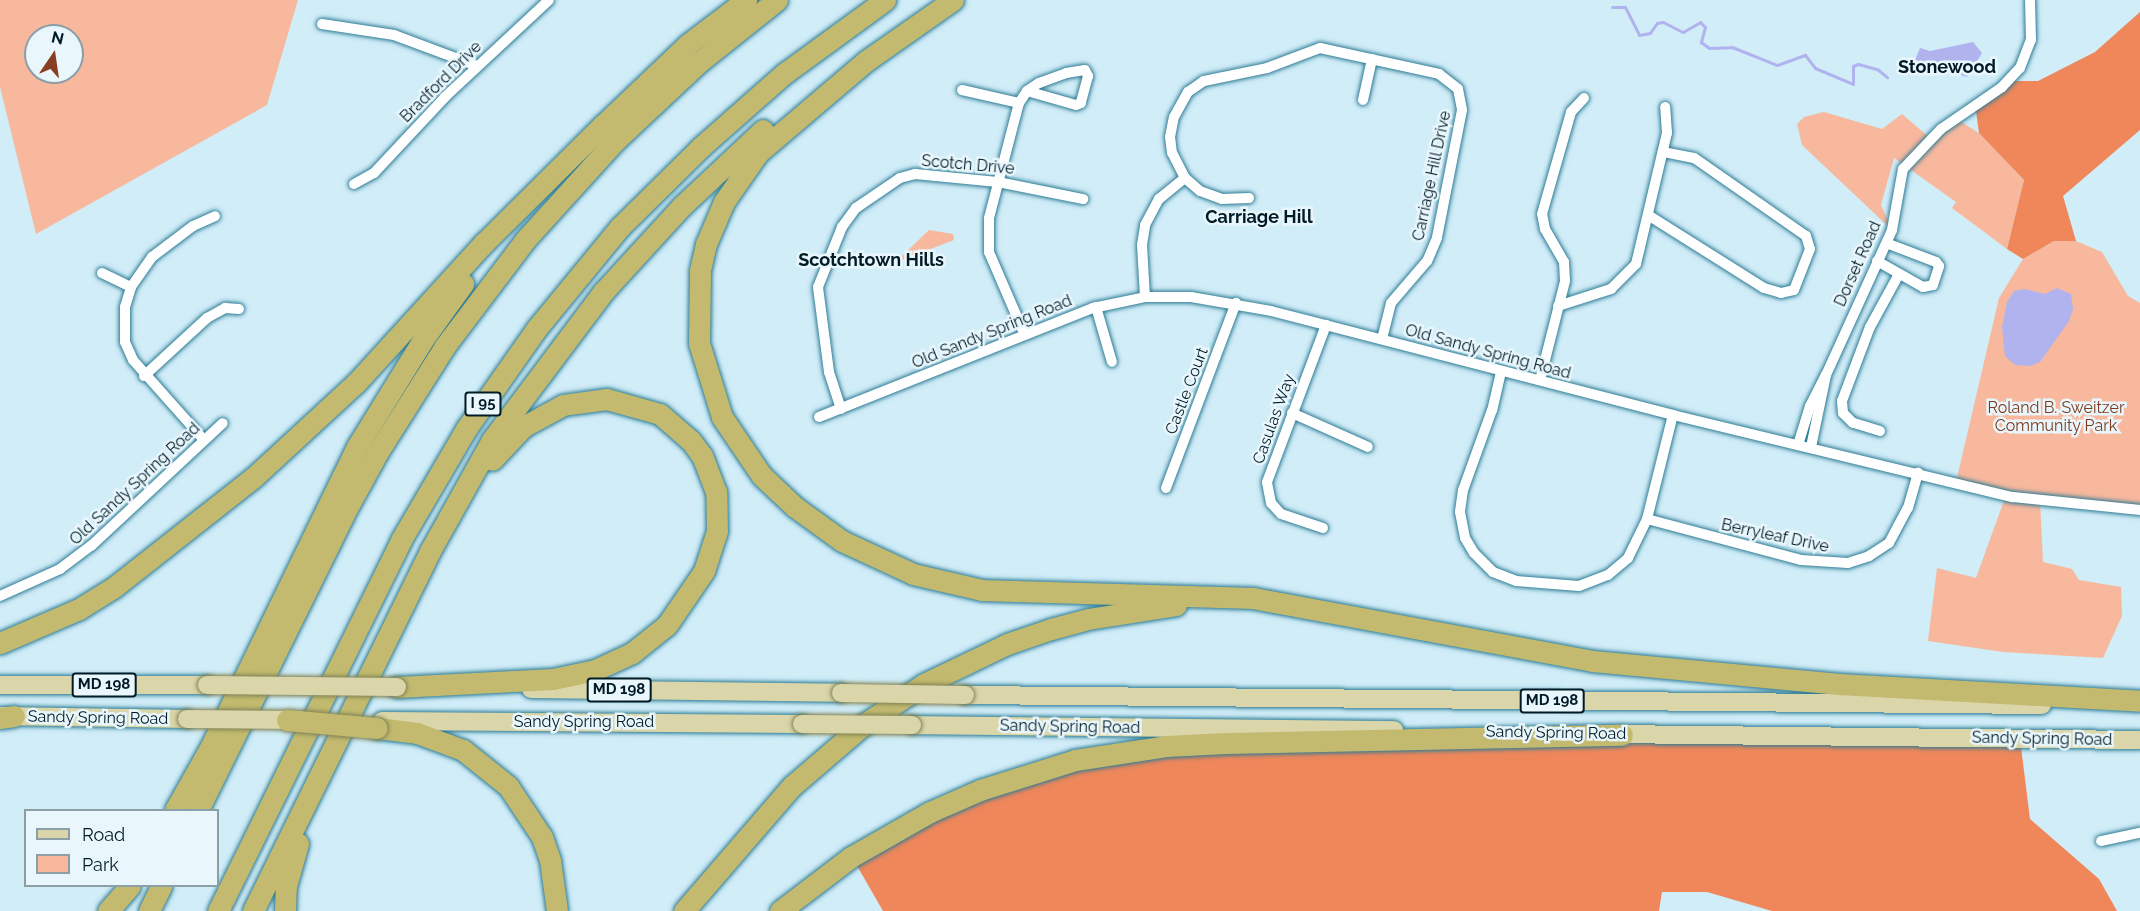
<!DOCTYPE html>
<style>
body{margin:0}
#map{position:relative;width:2140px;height:911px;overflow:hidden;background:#d0edf8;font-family:Raleway,sans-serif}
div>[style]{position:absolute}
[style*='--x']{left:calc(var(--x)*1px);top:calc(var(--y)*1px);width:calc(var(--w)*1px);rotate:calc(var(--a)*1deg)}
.green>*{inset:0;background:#f8b89e}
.forest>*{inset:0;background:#ef875b}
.water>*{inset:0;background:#b1b3ef}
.stream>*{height:3px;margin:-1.5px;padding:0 1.5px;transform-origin:1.5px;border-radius:1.5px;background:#b1b3ef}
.roads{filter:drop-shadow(0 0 2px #2e7c95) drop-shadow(0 0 2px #2e7c95)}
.minor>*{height:10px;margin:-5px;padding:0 5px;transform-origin:5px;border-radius:5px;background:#fff}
.primary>*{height:18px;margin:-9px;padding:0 9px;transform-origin:9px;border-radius:9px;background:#dbd6a9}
.motorway>*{height:21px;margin:-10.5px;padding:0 10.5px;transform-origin:10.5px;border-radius:10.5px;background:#c3ba6f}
.bridges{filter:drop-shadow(0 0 2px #7f8255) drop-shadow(0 0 2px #7f8255)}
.primary-bridge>*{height:18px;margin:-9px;padding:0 9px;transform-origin:9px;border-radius:9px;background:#dbd6a9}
.motorway-bridge>*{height:21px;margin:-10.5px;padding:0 10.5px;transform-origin:10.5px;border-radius:10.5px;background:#c3ba6f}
span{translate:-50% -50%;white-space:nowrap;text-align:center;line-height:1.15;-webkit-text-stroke:5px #e9f7fd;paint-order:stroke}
.shield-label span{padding:2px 4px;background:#e9f7fd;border:2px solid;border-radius:4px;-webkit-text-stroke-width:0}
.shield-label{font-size:15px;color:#001b25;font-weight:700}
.street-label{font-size:16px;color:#001b25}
.park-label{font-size:16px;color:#7d3a1c}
.neighbourhood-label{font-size:18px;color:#001b25;font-weight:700}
.legend{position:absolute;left:24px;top:809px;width:195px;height:78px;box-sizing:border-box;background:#e9f7fd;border:2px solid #8c9fa7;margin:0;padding:8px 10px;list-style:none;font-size:18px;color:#001b25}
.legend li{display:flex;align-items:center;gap:12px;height:30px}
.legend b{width:30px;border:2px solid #8c9fa7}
.north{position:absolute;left:24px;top:24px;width:60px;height:60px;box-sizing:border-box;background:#e9f7fd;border:2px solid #8c9fa7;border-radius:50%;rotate:13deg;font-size:16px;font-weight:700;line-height:24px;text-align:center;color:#001b25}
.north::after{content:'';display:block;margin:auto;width:21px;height:27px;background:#884020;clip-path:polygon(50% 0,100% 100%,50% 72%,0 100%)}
</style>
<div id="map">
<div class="green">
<div style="clip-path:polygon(evenodd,0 0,298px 0,267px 105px,36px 234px,0 87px,0 0,36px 36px,72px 36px,72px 72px,36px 72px,36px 36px)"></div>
<div style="clip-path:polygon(1824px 112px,1882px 129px,1902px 114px,1930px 138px,1955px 118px,1979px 133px,2024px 180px,2007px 249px,1952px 208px,1956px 202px,1894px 158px,1881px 205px,1892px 230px,1802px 145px,1797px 124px,1804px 117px)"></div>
<div style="clip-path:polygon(929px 230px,953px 234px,954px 240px,902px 260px,901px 257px)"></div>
<div style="clip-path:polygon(2054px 241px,2076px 241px,2102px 252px,2128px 296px,2140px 303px,2140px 510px,2040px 500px,2043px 562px,2072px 569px,2079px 580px,2121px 587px,2122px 616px,2103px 658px,2003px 652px,1928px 641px,1937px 568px,1976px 578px,2006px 495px,1956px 482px,1999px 298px,2023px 259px)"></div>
</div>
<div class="forest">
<div style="clip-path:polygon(2140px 12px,2140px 130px,2063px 196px,2076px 241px,2054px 241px,2023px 259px,2007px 249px,2024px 180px,1979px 133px,1975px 104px,2009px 81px,2038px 81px,2095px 52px)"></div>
<div style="clip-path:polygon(2020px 739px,2030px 819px,2099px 879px,2117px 911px,1772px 911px,1707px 892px,1662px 892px,1659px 911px,883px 911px,852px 857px,980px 790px,1166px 746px)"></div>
</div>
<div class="water">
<div style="clip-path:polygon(1973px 42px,1982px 53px,1967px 77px,1915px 60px,1920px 48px,1930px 51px)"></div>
<div style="clip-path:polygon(2057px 288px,2071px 294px,2073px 309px,2069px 321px,2040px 362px,2030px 366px,2015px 365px,2005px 356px,2002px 327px,2007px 302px,2014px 291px,2025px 289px,2045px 294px)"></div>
</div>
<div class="stream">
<div style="--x:1612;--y:7;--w:13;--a:0"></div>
<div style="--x:1625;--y:7;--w:31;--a:63"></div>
<div style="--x:1639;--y:35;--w:11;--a:-10"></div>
<div style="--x:1650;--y:33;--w:12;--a:-55"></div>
<div style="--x:1657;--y:23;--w:6;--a:-9"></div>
<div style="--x:1663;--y:22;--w:22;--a:27"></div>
<div style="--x:1683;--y:32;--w:20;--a:-30"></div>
<div style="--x:1700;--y:22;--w:7;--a:45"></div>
<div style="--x:1705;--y:27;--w:16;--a:105"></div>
<div style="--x:1701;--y:42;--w:10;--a:37"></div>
<div style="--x:1709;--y:48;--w:23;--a:-2"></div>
<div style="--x:1732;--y:47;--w:48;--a:21.8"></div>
<div style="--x:1777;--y:65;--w:30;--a:-20"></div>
<div style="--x:1805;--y:55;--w:16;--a:52"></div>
<div style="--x:1815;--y:68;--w:41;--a:22.8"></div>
<div style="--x:1853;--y:84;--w:18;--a:-90"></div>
<div style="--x:1853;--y:66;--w:5;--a:-22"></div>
<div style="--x:1858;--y:64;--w:20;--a:15"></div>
<div style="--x:1877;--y:69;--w:13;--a:39"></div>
</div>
<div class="roads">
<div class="minor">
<div style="--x:322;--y:24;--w:73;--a:8.7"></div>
<div style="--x:394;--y:35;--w:89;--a:20.5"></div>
<div style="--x:962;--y:90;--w:58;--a:12.8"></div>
<div style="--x:1363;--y:100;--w:42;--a:-77.6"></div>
<div style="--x:354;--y:184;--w:23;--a:-29"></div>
<div style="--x:374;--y:173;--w:104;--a:-46.9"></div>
<div style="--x:445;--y:97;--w:142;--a:-43"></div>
<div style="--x:1249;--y:198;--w:27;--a:178"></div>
<div style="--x:1222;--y:199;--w:23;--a:-160"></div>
<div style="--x:1200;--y:191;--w:20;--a:-139"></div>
<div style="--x:1185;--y:178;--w:28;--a:-117"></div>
<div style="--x:1172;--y:153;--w:16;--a:-97"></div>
<div style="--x:1170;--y:137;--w:20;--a:-79"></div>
<div style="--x:1174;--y:117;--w:29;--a:-61"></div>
<div style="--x:1188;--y:92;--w:19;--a:-35"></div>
<div style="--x:1204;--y:81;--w:64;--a:-11.7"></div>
<div style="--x:1267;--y:68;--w:57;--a:-20.7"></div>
<div style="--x:1320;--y:48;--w:122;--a:12.3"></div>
<div style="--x:1439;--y:74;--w:24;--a:38"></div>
<div style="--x:1458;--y:89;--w:21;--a:79"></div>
<div style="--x:1462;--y:110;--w:130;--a:101.1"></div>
<div style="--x:1437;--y:238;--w:25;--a:113"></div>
<div style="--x:1427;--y:261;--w:55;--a:130.6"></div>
<div style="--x:1391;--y:303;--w:37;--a:104"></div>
<div style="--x:1648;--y:215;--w:137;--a:32.2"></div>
<div style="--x:1764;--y:288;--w:18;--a:16"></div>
<div style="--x:1781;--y:293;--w:13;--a:-13"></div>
<div style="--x:1794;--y:290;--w:44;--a:-68.7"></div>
<div style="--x:1810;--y:249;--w:14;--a:-107"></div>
<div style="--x:1806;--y:236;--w:136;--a:-145.1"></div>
<div style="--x:1694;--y:158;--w:32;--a:-169"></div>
<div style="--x:1877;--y:261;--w:53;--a:29.5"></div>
<div style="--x:1923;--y:287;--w:10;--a:-11"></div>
<div style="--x:1933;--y:285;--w:20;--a:-72"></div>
<div style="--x:1939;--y:266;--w:5;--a:-127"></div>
<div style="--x:1936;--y:262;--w:53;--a:-159.2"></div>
<div style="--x:102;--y:273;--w:32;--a:26"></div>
<div style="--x:1145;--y:297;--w:52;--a:-93.3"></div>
<div style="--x:1142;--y:245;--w:20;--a:-81"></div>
<div style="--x:1145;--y:225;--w:30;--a:-62"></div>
<div style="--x:1159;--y:199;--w:33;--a:-39"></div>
<div style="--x:1558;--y:306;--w:56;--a:-17.8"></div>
<div style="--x:1611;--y:289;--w:35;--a:-45"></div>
<div style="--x:1636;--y:264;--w:135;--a:-76.7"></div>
<div style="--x:1667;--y:133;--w:26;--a:-94"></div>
<div style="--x:1096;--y:307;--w:57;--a:73.8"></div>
<div style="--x:1024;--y:333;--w:88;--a:-113.4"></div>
<div style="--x:989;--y:252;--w:34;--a:-90"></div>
<div style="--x:989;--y:218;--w:119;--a:-75.4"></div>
<div style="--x:1019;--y:103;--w:14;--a:-56"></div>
<div style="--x:1027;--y:91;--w:14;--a:-34"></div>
<div style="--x:1039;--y:83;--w:29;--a:-20"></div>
<div style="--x:1066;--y:73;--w:19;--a:-9"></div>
<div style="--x:1085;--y:70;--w:7;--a:63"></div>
<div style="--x:1088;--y:76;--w:28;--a:105"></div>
<div style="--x:1081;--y:103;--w:5;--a:158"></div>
<div style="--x:1076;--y:105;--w:51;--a:-164.1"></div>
<div style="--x:1501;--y:372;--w:39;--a:103"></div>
<div style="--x:1492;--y:410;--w:85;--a:109.9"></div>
<div style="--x:1463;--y:490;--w:22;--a:98"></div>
<div style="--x:1460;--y:512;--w:26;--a:79"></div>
<div style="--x:1465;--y:538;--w:17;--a:59"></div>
<div style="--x:1474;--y:553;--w:27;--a:45"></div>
<div style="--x:1493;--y:572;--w:25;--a:21"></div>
<div style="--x:1516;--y:581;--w:63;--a:4.5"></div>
<div style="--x:1579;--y:586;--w:31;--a:-21"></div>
<div style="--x:1608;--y:575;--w:26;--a:-40"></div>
<div style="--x:1628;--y:558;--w:43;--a:-64"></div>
<div style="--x:1647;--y:519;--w:107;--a:-76"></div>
<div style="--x:144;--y:376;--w:86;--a:-42.6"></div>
<div style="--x:207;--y:318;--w:21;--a:-29"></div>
<div style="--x:225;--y:308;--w:14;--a:4"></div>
<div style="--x:1540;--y:380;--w:102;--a:-75.8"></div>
<div style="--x:1565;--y:281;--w:19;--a:-93"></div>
<div style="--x:1564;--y:262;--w:38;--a:-120"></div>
<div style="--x:1545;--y:229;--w:15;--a:-101"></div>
<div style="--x:1542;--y:214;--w:106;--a:-74.1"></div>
<div style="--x:1571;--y:112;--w:19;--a:-47"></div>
<div style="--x:841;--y:409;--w:39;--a:-108"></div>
<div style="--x:829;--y:372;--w:86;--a:-97.4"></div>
<div style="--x:818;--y:287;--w:65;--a:-68.2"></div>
<div style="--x:842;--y:227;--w:24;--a:-54"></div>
<div style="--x:856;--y:208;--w:53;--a:-34.3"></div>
<div style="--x:900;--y:178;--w:16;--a:-15"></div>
<div style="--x:915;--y:174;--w:83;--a:5.5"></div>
<div style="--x:998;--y:182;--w:87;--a:11.3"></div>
<div style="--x:1292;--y:413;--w:83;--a:24.1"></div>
<div style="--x:819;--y:417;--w:295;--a:-21.7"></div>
<div style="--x:1093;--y:308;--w:53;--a:-11.9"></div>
<div style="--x:1145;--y:297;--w:46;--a:0"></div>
<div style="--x:1191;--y:297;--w:81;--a:9.9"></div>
<div style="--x:1271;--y:311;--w:415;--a:14.5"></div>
<div style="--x:1673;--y:415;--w:350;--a:13.6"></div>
<div style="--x:2013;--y:497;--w:128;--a:5.8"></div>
<div style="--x:1880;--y:431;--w:28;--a:-163"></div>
<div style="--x:1853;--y:423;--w:14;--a:-135"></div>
<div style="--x:1843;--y:413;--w:12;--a:-95"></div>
<div style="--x:1842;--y:401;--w:79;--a:-69.3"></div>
<div style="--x:1870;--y:327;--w:60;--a:-61.3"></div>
<div style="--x:204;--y:440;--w:107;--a:-131.6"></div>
<div style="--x:133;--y:360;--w:20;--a:-114"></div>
<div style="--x:125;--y:342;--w:35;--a:-90"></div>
<div style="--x:125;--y:307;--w:21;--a:-73"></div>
<div style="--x:131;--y:287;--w:37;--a:-55"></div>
<div style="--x:152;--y:257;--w:51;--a:-37.1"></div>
<div style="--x:193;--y:226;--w:24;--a:-24"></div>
<div style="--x:1798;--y:445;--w:41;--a:-72.9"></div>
<div style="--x:1810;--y:406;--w:35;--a:-63"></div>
<div style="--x:1811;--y:447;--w:74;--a:-78.2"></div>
<div style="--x:1826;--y:375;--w:159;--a:-65.5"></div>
<div style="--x:1892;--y:230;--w:62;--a:-79.8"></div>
<div style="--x:1903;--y:169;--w:55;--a:-46.5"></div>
<div style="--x:1941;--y:129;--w:74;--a:-34.5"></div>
<div style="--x:2002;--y:87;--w:26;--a:-47"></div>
<div style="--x:2020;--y:68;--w:30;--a:-69"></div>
<div style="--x:2031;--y:40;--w:40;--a:-91.4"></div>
<div style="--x:1166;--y:488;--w:198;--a:-69.3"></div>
<div style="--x:1647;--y:519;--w:159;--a:14.9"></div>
<div style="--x:1801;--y:560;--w:47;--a:3.7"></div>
<div style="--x:1848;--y:563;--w:22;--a:-18"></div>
<div style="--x:1869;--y:556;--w:24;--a:-33"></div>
<div style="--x:1889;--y:543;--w:40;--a:-62"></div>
<div style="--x:1908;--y:508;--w:37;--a:-74"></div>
<div style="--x:1323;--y:528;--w:44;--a:-161.6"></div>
<div style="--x:1281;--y:514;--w:15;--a:-132"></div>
<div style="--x:1271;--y:503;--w:21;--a:-101"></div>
<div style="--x:1267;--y:482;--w:168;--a:-69.4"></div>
<div style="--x:0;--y:596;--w:66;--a:-24.2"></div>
<div style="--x:60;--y:569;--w:39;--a:-37"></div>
<div style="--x:91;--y:546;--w:180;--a:-43"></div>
<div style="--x:2101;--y:841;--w:40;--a:-12"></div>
</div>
<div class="primary">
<div style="--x:0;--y:685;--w:207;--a:0"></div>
<div style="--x:531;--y:689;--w:310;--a:0.7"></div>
<div style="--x:965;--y:695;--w:1077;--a:0.53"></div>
<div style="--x:2;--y:716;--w:185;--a:0.9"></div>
<div style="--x:382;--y:721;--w:420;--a:0.4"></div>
<div style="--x:912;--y:725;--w:482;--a:0.6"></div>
<div style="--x:1610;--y:734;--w:530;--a:0.65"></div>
</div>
<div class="motorway">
<div style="--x:953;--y:0;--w:106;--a:145"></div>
<div style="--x:866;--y:61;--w:142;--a:139.6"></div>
<div style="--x:758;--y:153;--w:60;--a:124.8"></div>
<div style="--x:724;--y:202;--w:46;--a:113.2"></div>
<div style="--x:706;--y:244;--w:28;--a:103"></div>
<div style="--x:700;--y:271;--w:72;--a:90.8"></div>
<div style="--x:699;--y:343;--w:77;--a:72.7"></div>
<div style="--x:722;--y:417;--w:71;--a:55.9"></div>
<div style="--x:762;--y:476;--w:45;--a:43.2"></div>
<div style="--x:795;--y:507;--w:58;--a:35.9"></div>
<div style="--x:842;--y:541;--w:78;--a:24.9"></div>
<div style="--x:913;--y:574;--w:71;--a:13.1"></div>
<div style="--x:982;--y:590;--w:271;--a:1.7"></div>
<div style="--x:1253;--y:598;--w:345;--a:10.5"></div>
<div style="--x:1592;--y:661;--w:249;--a:5.3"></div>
<div style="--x:1840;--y:684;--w:300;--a:3.2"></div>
<div style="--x:0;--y:643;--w:86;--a:-23.3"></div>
<div style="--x:79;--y:609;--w:40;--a:-32"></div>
<div style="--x:113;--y:588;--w:179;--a:-38.2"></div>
<div style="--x:254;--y:477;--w:139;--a:-42.7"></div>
<div style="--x:356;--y:383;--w:190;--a:-47.6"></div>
<div style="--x:484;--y:243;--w:168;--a:-44.8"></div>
<div style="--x:603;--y:125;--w:117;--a:-43.6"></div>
<div style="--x:688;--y:44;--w:73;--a:-37.2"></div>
<div style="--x:397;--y:687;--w:156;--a:-2.9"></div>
<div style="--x:553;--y:679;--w:43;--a:-12.1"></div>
<div style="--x:595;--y:670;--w:41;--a:-24.7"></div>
<div style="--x:632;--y:653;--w:45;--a:-38.7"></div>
<div style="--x:667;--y:625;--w:65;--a:-55.6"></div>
<div style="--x:704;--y:571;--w:42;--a:-72"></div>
<div style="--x:717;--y:531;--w:39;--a:-91"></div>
<div style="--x:716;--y:492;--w:39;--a:-111"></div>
<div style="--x:702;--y:456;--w:19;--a:-126"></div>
<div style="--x:691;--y:441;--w:41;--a:-138.9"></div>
<div style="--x:660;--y:414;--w:55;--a:-164.2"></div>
<div style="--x:607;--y:399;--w:44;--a:172.2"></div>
<div style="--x:563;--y:405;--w:46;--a:151.2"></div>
<div style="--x:523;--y:427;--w:45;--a:133.2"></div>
<div style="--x:0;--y:718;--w:14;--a:-8"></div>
<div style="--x:377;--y:728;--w:40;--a:7.1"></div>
<div style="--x:417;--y:733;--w:49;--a:20.3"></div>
<div style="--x:463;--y:750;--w:58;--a:38.7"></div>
<div style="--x:508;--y:786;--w:61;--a:56.3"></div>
<div style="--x:542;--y:837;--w:24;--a:71"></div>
<div style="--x:550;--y:860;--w:51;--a:82.2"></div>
<div style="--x:175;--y:810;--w:71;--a:-60.6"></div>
<div style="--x:210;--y:748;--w:337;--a:-64"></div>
<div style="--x:358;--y:445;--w:126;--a:-58.3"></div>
<div style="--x:424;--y:338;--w:67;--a:-54.2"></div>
<div style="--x:198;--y:810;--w:330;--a:-63.7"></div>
<div style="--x:344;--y:514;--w:71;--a:-61.3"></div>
<div style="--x:378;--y:452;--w:125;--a:-57.7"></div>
<div style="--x:445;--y:346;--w:134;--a:-52.9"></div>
<div style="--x:526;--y:239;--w:132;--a:-47.8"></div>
<div style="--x:615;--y:141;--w:114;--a:-43.2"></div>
<div style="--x:698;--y:63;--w:101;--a:-38.6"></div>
<div style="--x:108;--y:911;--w:33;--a:-49"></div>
<div style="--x:149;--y:911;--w:28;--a:-64"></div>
<div style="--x:218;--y:911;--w:414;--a:-63.7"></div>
<div style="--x:401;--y:540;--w:129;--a:-59.6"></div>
<div style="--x:466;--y:429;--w:123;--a:-54.9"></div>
<div style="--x:537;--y:328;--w:131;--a:-50.6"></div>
<div style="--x:620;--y:227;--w:114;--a:-44.6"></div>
<div style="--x:701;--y:147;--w:112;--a:-41.4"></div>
<div style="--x:785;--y:73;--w:124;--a:-36.1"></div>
<div style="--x:253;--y:911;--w:401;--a:-63.8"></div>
<div style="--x:430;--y:551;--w:127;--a:-60.8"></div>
<div style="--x:492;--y:440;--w:186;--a:-53.1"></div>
<div style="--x:604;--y:291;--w:115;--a:-47.5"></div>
<div style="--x:682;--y:206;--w:111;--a:-43.2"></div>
<div style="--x:285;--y:911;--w:25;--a:-88"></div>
<div style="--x:286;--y:886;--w:44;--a:-74.1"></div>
<div style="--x:684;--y:911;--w:165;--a:-49.2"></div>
<div style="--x:792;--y:786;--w:94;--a:-40.7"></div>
<div style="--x:863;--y:725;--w:73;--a:-33.9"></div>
<div style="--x:924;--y:684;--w:92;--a:-25.7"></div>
<div style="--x:1007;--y:644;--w:46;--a:-18.8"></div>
<div style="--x:1051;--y:629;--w:38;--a:-15"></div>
<div style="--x:1088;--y:619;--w:89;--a:-9"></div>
<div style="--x:780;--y:911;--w:89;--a:-37.3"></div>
<div style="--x:851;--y:857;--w:91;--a:-29.7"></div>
<div style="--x:930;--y:812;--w:55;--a:-23.7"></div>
<div style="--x:980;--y:790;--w:100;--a:-17.5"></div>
<div style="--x:1075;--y:760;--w:92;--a:-8.7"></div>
<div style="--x:1166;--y:746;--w:60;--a:-2.9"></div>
<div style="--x:1226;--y:743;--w:396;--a:-1.2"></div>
</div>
</div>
<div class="bridges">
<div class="primary-bridge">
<div style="--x:207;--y:685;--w:190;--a:0.6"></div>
<div style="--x:841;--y:693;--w:124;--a:0.9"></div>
<div style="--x:187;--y:719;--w:112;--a:0.5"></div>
<div style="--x:802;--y:724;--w:110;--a:0.5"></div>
</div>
<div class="motorway-bridge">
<div style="--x:287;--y:720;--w:90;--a:5.1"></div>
</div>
</div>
<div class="shield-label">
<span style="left:483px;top:404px">I 95</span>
<span style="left:104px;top:685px">MD 198</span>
<span style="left:619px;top:690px">MD 198</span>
<span style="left:1552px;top:701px">MD 198</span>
</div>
<div class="street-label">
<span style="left:441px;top:82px;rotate:-45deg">Bradford Drive</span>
<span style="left:968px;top:165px;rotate:5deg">Scotch Drive</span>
<span style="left:1432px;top:176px;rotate:-78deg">Carriage Hill Drive</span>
<span style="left:1858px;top:264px;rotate:-66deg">Dorset Road</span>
<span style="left:992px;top:332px;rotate:-22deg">Old Sandy Spring Road</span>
<span style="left:1488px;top:352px;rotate:15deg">Old Sandy Spring Road</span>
<span style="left:1187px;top:391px;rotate:-69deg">Castle Court</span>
<span style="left:1274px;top:419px;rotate:-70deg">Casulas Way</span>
<span style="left:135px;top:484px;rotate:-43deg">Old Sandy Spring Road</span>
<span style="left:1775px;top:536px;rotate:12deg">Berryleaf Drive</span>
<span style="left:98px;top:718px;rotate:1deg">Sandy Spring Road</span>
<span style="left:584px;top:722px">Sandy Spring Road</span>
<span style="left:1070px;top:727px;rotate:1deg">Sandy Spring Road</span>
<span style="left:1556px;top:733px;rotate:1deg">Sandy Spring Road</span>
<span style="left:2042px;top:739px;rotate:1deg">Sandy Spring Road</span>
</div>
<div class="park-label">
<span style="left:2056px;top:417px">Roland B. Sweitzer<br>Community Park</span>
</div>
<div class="neighbourhood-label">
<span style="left:1947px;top:67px">Stonewood</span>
<span style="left:1259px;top:217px">Carriage Hill</span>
<span style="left:871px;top:260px">Scotchtown Hills</span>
</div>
<ul class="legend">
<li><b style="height:8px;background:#dbd6a9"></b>Road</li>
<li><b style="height:16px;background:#f8b89e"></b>Park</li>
</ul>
<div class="north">N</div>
</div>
